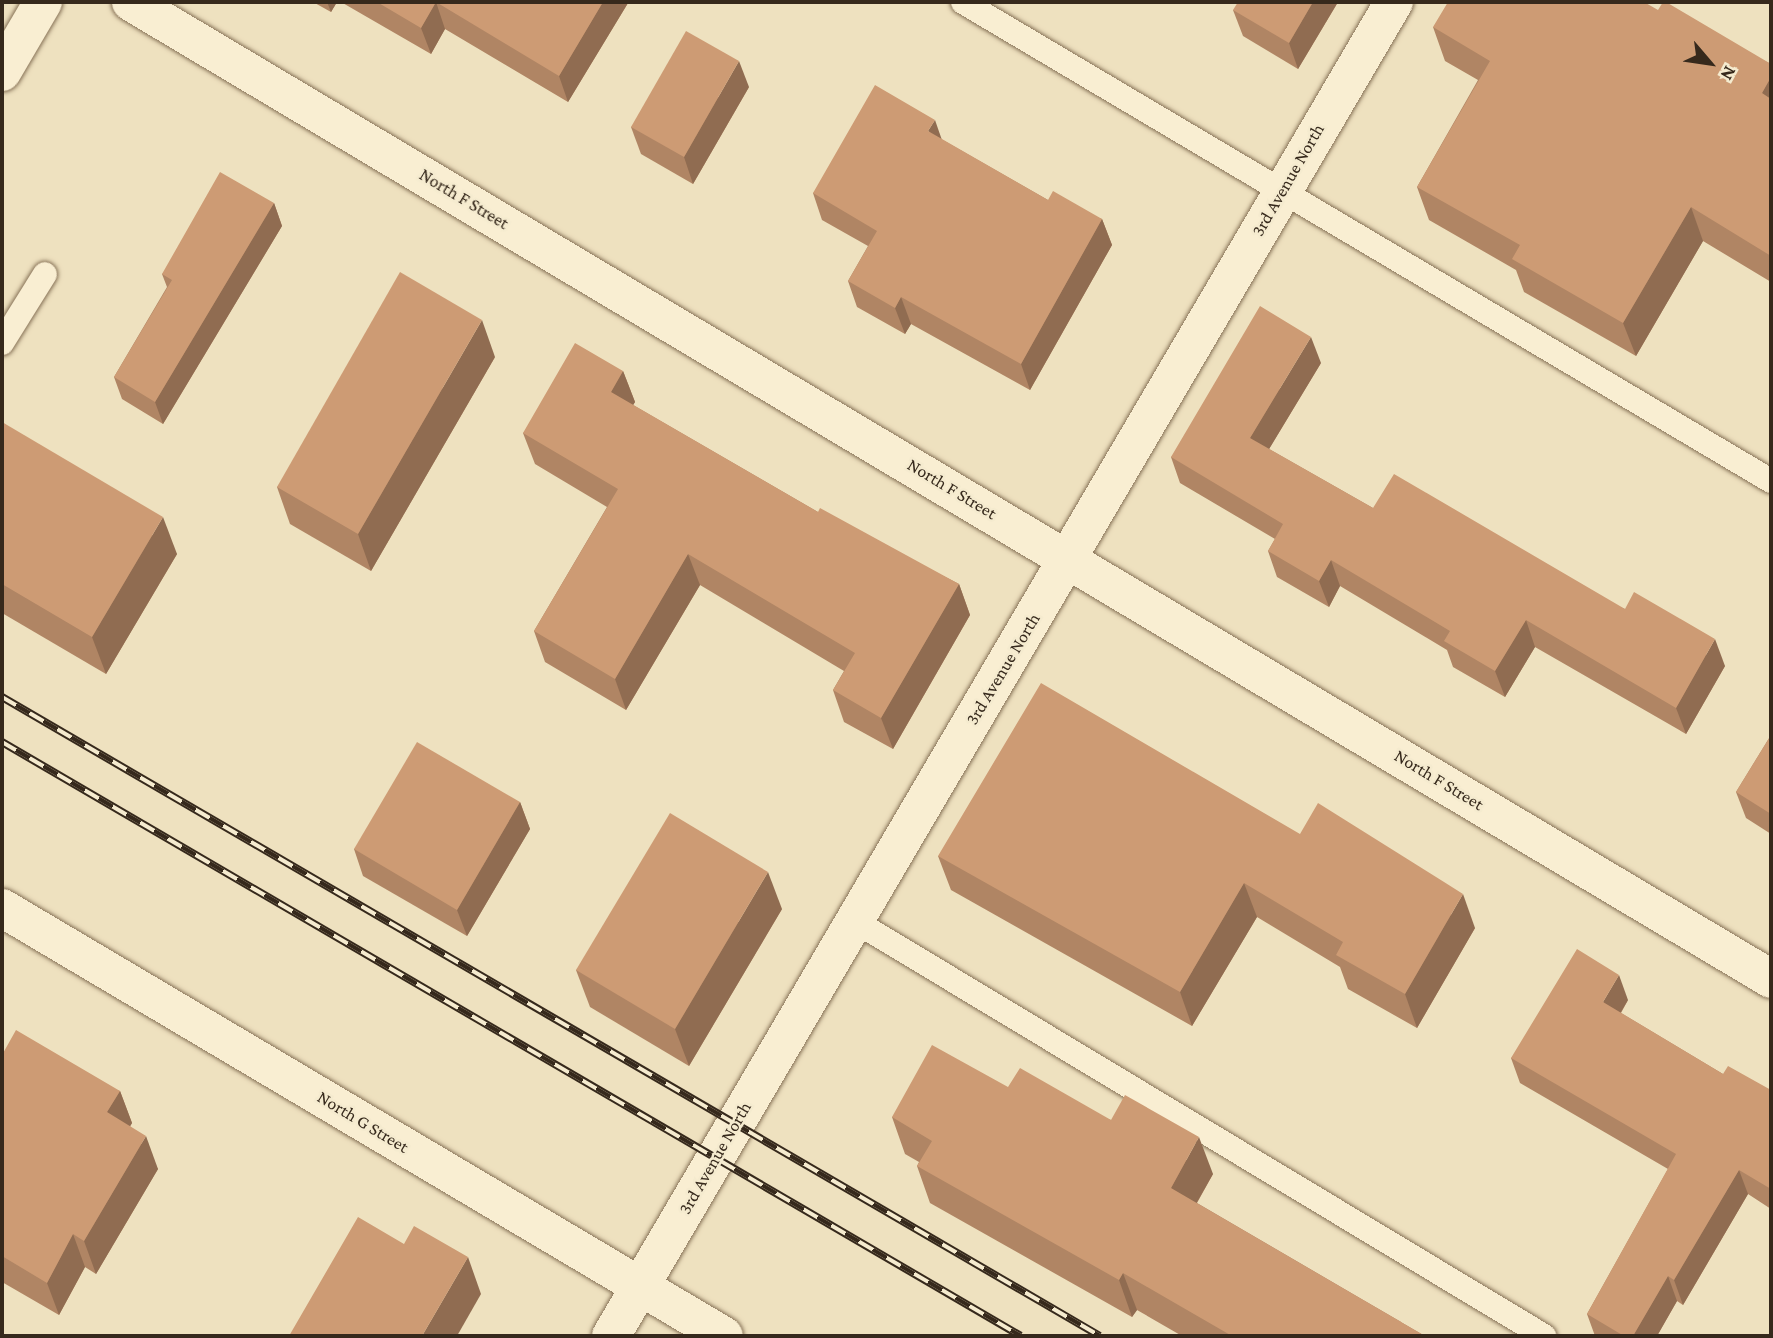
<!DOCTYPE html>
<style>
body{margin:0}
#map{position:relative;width:1773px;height:1338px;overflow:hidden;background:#eee1bf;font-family:"Crimson Pro",serif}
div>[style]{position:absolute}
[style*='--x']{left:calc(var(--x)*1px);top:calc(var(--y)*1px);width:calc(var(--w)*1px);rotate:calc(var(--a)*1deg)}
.roads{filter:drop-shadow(0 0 2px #877257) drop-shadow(0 0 2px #877257)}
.service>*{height:24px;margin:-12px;padding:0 12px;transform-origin:12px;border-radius:12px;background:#f9eed2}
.minor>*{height:38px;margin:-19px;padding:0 19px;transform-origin:19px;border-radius:19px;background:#f9eed2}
.rail>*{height:8px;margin-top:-4px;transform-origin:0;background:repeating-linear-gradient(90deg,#f5ebcf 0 16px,#36291c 0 32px);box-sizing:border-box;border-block:2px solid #36291c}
.wall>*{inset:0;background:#b08564}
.shaded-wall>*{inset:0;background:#906c51}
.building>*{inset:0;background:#cd9b74}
span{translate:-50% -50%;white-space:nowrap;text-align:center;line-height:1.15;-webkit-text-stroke:5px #f5ebcf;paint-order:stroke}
.street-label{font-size:18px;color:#36291c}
.frame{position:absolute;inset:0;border:4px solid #36291c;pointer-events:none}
.north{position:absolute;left:1675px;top:28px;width:70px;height:70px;-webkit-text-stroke:5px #f5ebcf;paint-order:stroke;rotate:119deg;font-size:19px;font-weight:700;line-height:28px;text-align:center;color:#36291c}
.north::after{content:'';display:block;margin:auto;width:24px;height:32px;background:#36291c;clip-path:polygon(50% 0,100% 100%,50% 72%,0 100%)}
</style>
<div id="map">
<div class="roads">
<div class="service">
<div style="--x:963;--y:2;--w:939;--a:30.66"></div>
<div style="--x:2;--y:343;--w:81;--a:-58.1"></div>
<div style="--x:853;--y:920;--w:807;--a:31.05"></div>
</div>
<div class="minor">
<div style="--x:131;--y:2;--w:1909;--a:30.78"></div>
<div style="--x:2;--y:72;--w:81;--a:-59.6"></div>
<div style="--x:2;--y:908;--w:839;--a:30.66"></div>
<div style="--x:611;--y:1336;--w:1547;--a:-59.59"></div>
</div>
</div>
<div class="rail">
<div style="--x:2;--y:697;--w:1270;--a:30.2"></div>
<div style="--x:2;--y:742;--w:1179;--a:30.24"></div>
</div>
<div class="wall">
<div style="clip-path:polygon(313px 2px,337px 2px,331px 12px)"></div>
<div style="clip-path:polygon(341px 2px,627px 2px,628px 3px,568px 102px,445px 29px,431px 54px)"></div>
<div style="clip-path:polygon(1338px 2px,1298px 69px,1243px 36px,1233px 10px)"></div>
<div style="clip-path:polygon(1658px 10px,1771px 64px,1771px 282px,1703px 241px,1636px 356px,1524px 292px,1516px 270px,1429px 220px,1417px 187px,1478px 80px,1445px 61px,1433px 27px)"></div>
<div style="clip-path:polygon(749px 87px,693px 184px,641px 154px,631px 127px)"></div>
<div style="clip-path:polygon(941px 139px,1048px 200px,1102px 219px,1112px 245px,1030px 390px,911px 324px,905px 334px,857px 307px,848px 281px,868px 246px,822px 220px,813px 193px)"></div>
<div style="clip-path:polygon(274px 203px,282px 226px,163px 424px,122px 399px,114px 377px,167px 287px,162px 274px)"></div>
<div style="clip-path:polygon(495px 357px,371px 571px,290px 524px,277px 487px)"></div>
<div style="clip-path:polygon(1321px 363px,1269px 449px,1373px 508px,1625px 609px,1725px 666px,1686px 734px,1535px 647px,1505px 697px,1453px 667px,1447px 650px,1340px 586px,1329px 607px,1277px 577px,1268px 551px,1275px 539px,1180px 483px,1171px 457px)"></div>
<div style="clip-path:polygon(623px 371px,635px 402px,633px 405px,818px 512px,959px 584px,970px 615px,893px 749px,844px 722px,833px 690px,844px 671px,700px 585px,626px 710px,545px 662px,534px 631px,607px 507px,535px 464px,523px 433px)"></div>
<div style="clip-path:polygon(2px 422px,177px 554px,106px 674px,2px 613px)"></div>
<div style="clip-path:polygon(1771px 735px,1771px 834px,1746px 818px,1736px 792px)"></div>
<div style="clip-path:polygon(520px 802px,530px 829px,467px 936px,363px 876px,354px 849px)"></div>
<div style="clip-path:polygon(1300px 834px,1475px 928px,1417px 1028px,1348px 989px,1340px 967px,1257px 917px,1192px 1026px,951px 890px,938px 856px)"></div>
<div style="clip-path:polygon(782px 909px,689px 1066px,590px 1007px,576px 970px)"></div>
<div style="clip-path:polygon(1628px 1000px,1621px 1013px,1723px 1074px,1771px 1090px,1771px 1209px,1748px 1194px,1683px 1305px,1677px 1301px,1657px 1336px,1595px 1336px,1587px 1314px,1668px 1169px,1520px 1083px,1511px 1058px)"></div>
<div style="clip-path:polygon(2px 1055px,120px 1091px,132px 1123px,130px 1126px,158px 1169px,96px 1274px,85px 1267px,59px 1315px,2px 1282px)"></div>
<div style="clip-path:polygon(1008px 1087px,1111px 1120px,1213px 1174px,1197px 1203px,1425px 1336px,1182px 1336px,1137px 1310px,1132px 1317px,930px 1203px,917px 1166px,919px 1162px,905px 1154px,892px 1117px)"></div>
</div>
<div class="shaded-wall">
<div style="clip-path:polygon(327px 2px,337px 2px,331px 12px)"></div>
<div style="clip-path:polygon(436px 2px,445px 29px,431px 54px,421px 28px)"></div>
<div style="clip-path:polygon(603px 2px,627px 2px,628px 3px,568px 102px,559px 76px)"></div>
<div style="clip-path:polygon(1313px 2px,1338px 2px,1298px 69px,1289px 43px)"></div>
<div style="clip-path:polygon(739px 61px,749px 87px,693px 184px,684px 157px)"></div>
<div style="clip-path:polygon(1771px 77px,1771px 119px,1762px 93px)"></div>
<div style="clip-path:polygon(935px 120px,944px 146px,928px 131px)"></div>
<div style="clip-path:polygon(274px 203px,282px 226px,163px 424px,155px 402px)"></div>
<div style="clip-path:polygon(1691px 207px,1703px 241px,1636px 356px,1623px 323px)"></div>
<div style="clip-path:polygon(1102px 219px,1112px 245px,1030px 390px,1021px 364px)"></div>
<div style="clip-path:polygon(901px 297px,911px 324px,905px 334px,895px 308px)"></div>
<div style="clip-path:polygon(482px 320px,495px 357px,371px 571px,358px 534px)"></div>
<div style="clip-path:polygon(1311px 337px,1321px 363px,1260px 464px,1250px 438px)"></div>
<div style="clip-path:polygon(623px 371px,635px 402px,622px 423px,611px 392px)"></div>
<div style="clip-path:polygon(163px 517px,177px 554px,106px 674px,92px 637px)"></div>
<div style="clip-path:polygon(688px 554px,700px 585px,626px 710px,615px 679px)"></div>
<div style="clip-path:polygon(1331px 560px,1340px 586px,1329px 607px,1319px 581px)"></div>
<div style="clip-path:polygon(959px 584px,970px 615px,893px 749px,881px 718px)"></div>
<div style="clip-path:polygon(1526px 620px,1535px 647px,1505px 697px,1495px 671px)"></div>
<div style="clip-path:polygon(1715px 639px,1725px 666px,1686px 734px,1676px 708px)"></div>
<div style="clip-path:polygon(520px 802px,530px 829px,467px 936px,457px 910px)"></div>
<div style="clip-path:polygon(768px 872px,782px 909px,689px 1066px,675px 1029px)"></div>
<div style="clip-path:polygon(1244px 883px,1257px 917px,1192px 1026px,1180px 992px)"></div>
<div style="clip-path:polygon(1463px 894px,1475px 928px,1417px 1028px,1405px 994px)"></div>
<div style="clip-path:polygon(1619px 975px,1628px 1000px,1612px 1027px,1603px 1002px)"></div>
<div style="clip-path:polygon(120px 1091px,132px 1123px,119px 1145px,107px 1112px)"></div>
<div style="clip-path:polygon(146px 1136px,158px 1169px,96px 1274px,84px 1241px)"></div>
<div style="clip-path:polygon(1199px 1137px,1213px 1174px,1184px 1225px,1171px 1188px)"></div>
<div style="clip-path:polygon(1739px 1170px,1748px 1194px,1683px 1305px,1674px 1280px)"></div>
<div style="clip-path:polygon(73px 1234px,85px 1267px,59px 1315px,47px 1283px)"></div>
<div style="clip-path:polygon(468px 1257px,481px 1294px,457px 1336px,422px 1336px)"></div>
<div style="clip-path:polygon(1123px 1273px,1137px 1310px,1132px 1317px,1119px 1280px)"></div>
<div style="clip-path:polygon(1668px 1276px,1677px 1301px,1657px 1336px,1633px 1336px)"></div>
</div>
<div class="building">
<div style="clip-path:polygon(377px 2px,603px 2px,559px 76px,436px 2px,421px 28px)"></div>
<div style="clip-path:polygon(1238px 2px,1313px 2px,1289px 43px,1233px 10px)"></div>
<div style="clip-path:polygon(1448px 2px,1644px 2px,1658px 10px,1663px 2px,1666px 2px,1771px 64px,1771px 77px,1762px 93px,1771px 99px,1771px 256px,1691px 207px,1623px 323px,1512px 259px,1520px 245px,1417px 187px,1490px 61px,1433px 27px)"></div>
<div style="clip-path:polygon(686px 31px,739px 61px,684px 157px,631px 127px)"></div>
<div style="clip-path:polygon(875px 85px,935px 120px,928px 131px,1048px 200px,1053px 191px,1102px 219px,1021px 364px,901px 297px,895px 308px,848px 281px,877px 231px,813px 193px)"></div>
<div style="clip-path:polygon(220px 172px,274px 203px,155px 402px,114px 377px,172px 280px,162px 274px)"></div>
<div style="clip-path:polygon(400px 272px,482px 320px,358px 534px,277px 487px)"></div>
<div style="clip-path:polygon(1260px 306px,1311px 337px,1250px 438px,1373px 508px,1394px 474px,1625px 609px,1634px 592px,1715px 639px,1676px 708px,1526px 620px,1495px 671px,1444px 641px,1450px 631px,1331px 560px,1319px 581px,1268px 551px,1283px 524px,1171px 457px)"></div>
<div style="clip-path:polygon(575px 343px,623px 371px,611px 392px,818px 512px,820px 508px,959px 584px,881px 718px,833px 690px,855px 653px,688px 554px,615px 679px,534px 631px,618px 489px,523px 433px)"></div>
<div style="clip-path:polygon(2px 422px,163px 517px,92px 637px,2px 584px)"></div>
<div style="clip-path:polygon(1041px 683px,1300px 834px,1318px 803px,1463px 894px,1405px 994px,1336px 955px,1343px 942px,1244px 883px,1180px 992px,938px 856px)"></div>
<div style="clip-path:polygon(1771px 735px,1771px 814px,1736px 792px)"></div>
<div style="clip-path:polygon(417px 742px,520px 802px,457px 910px,354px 849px)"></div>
<div style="clip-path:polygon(670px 813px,768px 872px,675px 1029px,576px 970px)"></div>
<div style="clip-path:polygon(1577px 949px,1619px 975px,1603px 1002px,1723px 1074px,1728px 1066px,1771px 1090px,1771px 1189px,1739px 1170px,1674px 1280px,1668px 1276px,1633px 1336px,1624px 1336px,1587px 1314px,1676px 1154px,1511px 1058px)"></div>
<div style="clip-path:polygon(16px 1030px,120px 1091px,107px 1112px,146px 1136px,84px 1241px,73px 1234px,47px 1283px,2px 1256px,2px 1055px)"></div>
<div style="clip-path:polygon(932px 1045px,1008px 1087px,1020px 1068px,1111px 1120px,1125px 1095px,1199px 1137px,1171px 1188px,1425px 1336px,1232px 1336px,1123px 1273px,1119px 1280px,917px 1166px,932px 1141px,892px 1117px)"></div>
<div style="clip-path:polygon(358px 1217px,404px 1244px,414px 1226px,468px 1257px,422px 1336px,289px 1336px)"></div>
</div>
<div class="street-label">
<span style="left:1288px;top:180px;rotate:-60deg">3rd Avenue North</span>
<span style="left:464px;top:199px;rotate:31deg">North F Street</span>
<span style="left:952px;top:489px;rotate:31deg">North F Street</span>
<span style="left:1003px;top:669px;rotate:-59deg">3rd Avenue North</span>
<span style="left:1439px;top:780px;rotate:31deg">North F Street</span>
<span style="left:363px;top:1122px;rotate:31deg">North G Street</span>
<span style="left:715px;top:1158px;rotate:-60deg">3rd Avenue North</span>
</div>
<div class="frame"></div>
<div class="north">N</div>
</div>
